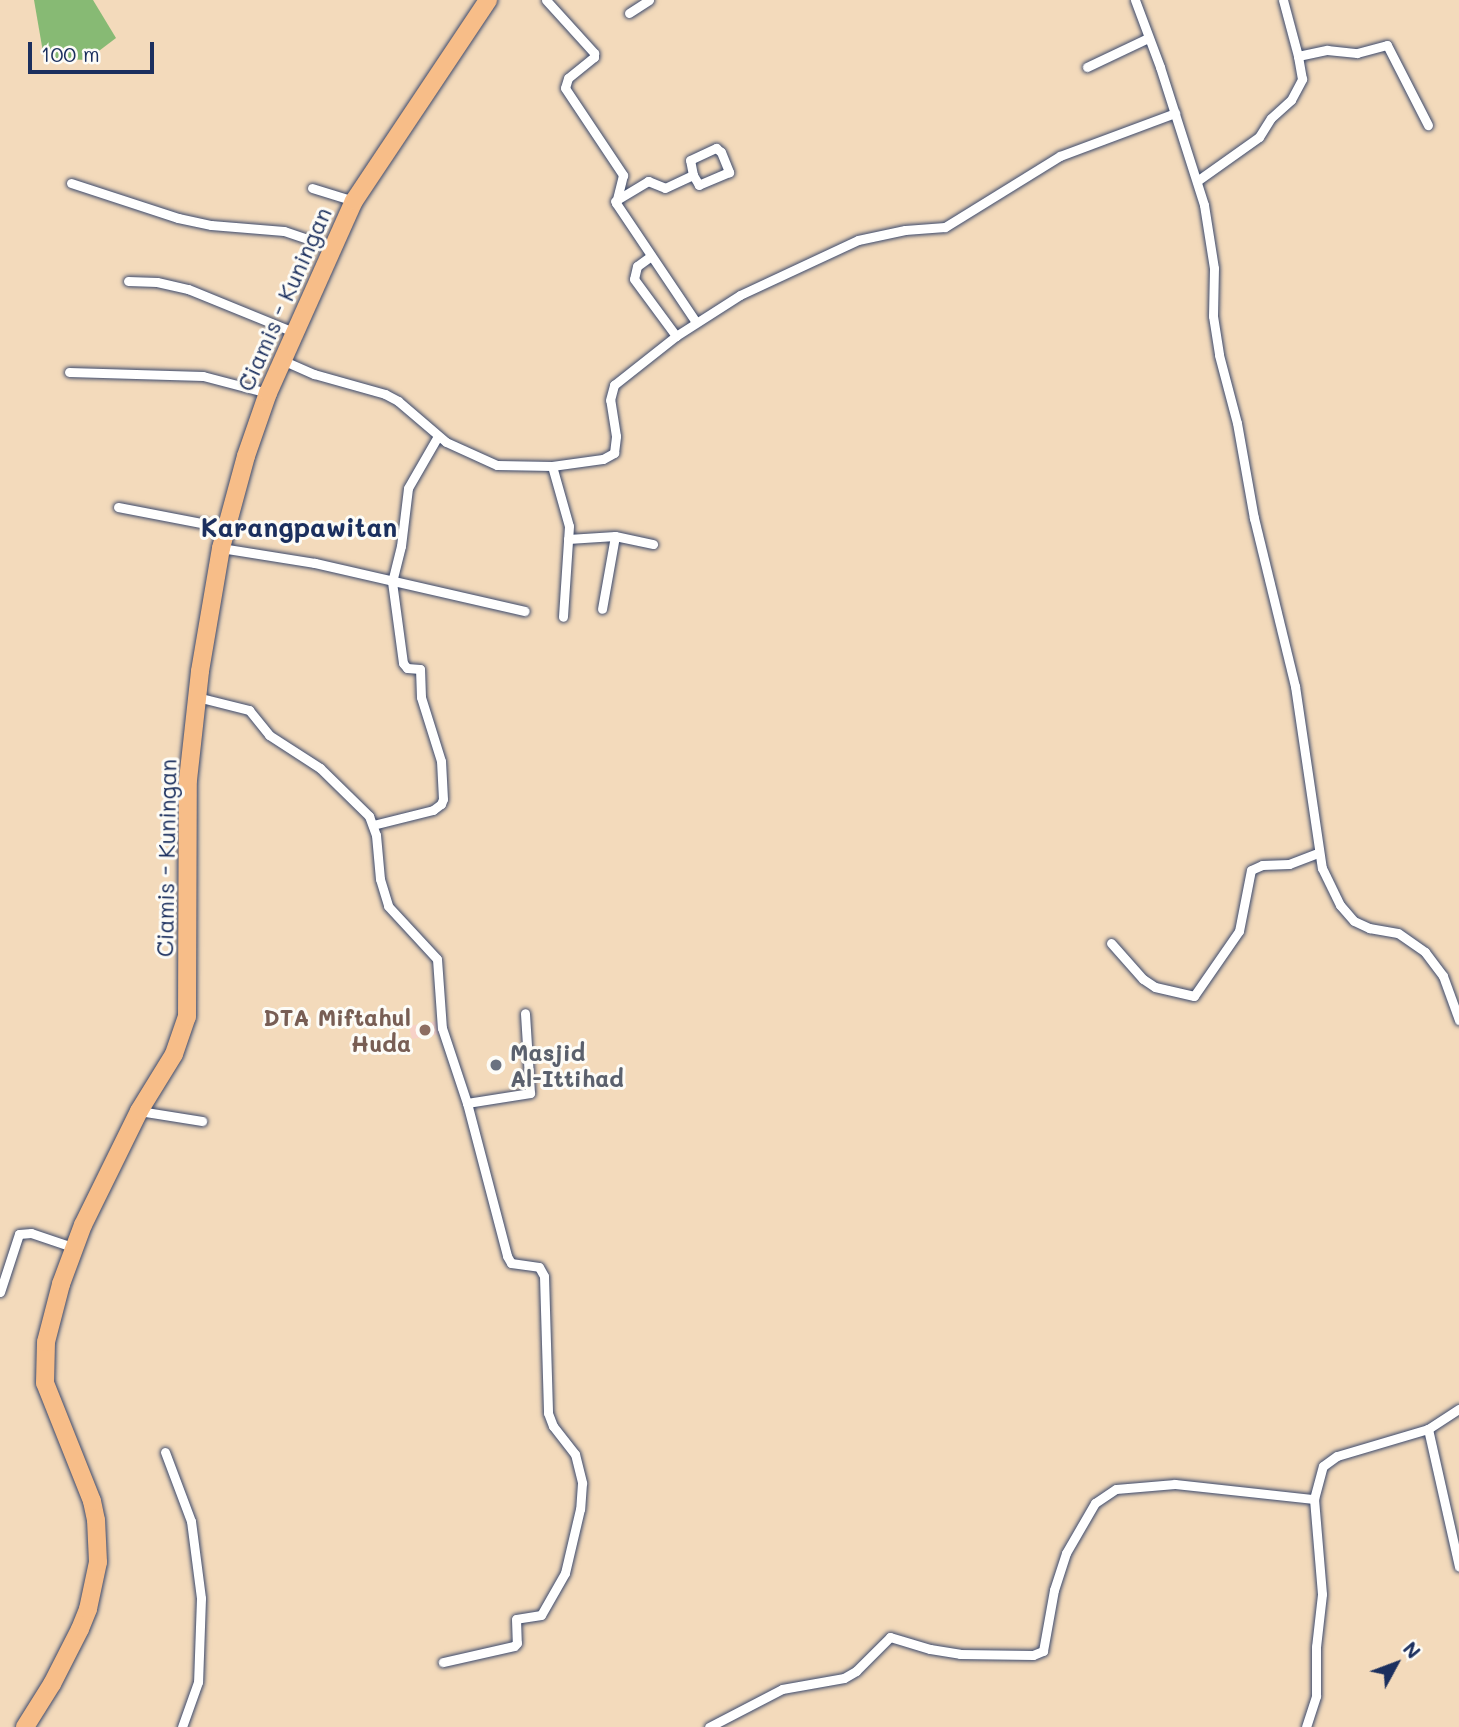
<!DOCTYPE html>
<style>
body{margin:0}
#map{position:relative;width:1459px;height:1727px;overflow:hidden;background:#f3dabb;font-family:Mali,sans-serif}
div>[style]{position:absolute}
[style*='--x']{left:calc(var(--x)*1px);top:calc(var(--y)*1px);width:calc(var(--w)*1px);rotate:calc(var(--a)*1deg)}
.built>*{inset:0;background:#f7d1c7}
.forest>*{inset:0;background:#87ba74}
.roads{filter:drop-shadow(0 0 2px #3b496c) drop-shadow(0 0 2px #3b496c)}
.street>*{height:9px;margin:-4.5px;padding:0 4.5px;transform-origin:4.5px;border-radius:4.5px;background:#fff}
.highway>*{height:18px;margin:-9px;padding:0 9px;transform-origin:9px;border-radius:9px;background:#f7bd88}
.dots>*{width:19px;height:19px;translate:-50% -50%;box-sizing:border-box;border:4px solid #fdfcf7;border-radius:50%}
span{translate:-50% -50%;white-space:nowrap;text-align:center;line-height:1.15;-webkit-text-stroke:6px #fdfcf7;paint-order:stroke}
.street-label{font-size:23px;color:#1b2f5e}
.education-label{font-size:23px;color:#785e54;font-weight:700}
.right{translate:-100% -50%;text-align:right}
.worship-label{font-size:23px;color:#5b616d;font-weight:700}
.left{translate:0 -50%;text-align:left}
.quarter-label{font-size:26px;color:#1b2f5e;font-weight:700}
.north{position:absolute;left:1361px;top:1629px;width:70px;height:70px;-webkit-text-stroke:5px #fdfcf7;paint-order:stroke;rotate:49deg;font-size:19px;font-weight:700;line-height:28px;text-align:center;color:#1b2f5e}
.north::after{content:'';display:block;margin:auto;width:24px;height:32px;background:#1b2f5e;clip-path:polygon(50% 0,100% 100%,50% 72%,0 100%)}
.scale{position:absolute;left:28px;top:42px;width:126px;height:32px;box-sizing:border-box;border:4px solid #1b2f5e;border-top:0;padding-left:9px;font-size:21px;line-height:24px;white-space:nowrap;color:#1b2f5e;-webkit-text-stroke:5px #fdfcf7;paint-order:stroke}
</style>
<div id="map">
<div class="built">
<div style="clip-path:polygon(437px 1021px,440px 1034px,412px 1039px,409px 1026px)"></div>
</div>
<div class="forest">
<div style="clip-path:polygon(34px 0,93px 0,116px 38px,87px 60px,44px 58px)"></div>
</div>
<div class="roads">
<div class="street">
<div style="--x:546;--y:0;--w:72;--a:47.8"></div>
<div style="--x:594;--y:53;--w:4;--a:90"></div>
<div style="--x:594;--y:57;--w:33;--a:141"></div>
<div style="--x:568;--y:78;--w:10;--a:107"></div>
<div style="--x:565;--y:88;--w:105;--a:56.3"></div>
<div style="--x:623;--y:175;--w:29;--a:104"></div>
<div style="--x:616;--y:203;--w:143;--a:56.1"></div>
<div style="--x:1135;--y:0;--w:72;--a:69.5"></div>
<div style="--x:1160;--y:67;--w:145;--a:72.3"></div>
<div style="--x:1204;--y:205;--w:64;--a:81"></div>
<div style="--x:1214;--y:268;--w:48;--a:91.2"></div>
<div style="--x:1213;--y:316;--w:39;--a:81"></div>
<div style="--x:1219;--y:355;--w:70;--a:75.2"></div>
<div style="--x:1237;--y:423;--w:97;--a:79.9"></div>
<div style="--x:1254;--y:518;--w:173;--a:76.3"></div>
<div style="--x:1295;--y:686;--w:184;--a:81.6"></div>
<div style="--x:1322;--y:868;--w:41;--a:64.1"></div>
<div style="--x:1340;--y:905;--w:21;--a:49"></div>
<div style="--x:1354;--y:921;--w:17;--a:25"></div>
<div style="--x:1369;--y:928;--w:29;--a:10"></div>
<div style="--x:1398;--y:933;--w:33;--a:35"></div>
<div style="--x:1425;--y:952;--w:30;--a:53"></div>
<div style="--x:1443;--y:976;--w:47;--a:70"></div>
<div style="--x:1283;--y:0;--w:58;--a:75"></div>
<div style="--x:629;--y:13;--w:24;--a:-33"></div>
<div style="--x:1087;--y:67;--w:68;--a:-25.4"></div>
<div style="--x:716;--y:148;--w:6;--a:39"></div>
<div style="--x:721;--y:152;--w:22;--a:68"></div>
<div style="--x:729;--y:172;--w:33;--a:157"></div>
<div style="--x:699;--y:185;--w:12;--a:-121"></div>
<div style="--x:693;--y:175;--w:15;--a:-101"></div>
<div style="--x:690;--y:160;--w:29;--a:-25"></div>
<div style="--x:1197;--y:181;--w:76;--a:-35.4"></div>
<div style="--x:1259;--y:137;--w:22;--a:-58"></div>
<div style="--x:1271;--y:118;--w:27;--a:-42"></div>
<div style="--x:1291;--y:100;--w:24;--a:-62"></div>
<div style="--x:1302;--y:79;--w:23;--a:-100"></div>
<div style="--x:1298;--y:56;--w:30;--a:-12"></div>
<div style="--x:1327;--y:50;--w:30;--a:6"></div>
<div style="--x:1357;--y:53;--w:31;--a:-15"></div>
<div style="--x:1387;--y:45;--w:90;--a:62.9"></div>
<div style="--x:71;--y:183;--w:113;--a:18.1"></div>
<div style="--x:178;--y:218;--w:34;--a:12"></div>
<div style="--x:211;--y:225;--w:73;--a:4.7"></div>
<div style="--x:284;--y:231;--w:53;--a:18.8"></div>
<div style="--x:312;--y:188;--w:44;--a:17.2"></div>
<div style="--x:615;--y:201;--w:39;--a:-31"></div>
<div style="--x:648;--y:181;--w:18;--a:22"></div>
<div style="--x:665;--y:188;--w:31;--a:-25"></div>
<div style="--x:651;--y:256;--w:17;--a:144"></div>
<div style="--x:637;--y:266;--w:13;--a:103"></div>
<div style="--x:634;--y:279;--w:71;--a:53.6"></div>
<div style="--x:128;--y:281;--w:29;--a:2"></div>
<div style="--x:157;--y:282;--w:32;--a:13"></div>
<div style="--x:188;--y:289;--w:117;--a:22.2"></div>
<div style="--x:282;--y:360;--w:35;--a:24"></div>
<div style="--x:314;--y:374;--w:74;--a:15.7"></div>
<div style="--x:385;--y:394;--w:15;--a:28"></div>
<div style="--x:398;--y:401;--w:63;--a:40.5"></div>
<div style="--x:446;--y:442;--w:56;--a:24.3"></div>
<div style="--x:497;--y:465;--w:55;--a:1"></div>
<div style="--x:552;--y:466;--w:62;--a:74.2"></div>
<div style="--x:569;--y:526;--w:91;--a:93.8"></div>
<div style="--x:69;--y:372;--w:134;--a:1.7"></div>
<div style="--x:203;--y:376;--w:67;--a:14.7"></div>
<div style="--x:552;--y:466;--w:51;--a:-7.8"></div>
<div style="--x:603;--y:459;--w:13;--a:-29"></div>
<div style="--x:614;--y:453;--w:17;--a:-83"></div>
<div style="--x:616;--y:436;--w:36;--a:-99"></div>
<div style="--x:610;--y:400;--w:16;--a:-75"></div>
<div style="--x:614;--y:385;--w:79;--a:-38.3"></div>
<div style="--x:676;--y:336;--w:76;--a:-32.6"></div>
<div style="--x:740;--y:295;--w:130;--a:-25"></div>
<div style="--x:858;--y:240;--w:48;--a:-12"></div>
<div style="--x:905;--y:230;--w:40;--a:-4.3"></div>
<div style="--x:945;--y:227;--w:135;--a:-31.7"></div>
<div style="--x:1060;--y:156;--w:123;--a:-20.5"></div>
<div style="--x:118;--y:507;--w:111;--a:10.9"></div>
<div style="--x:615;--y:536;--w:39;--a:12"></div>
<div style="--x:568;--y:539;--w:47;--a:-3.7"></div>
<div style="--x:615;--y:536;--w:74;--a:100.1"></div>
<div style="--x:221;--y:548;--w:95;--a:9.1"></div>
<div style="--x:315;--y:563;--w:215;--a:12.9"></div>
<div style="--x:197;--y:697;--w:54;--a:14"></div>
<div style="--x:249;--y:710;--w:32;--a:51"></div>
<div style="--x:269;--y:735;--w:61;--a:32.9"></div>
<div style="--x:320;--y:768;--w:69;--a:44.4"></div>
<div style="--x:369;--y:816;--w:20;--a:70"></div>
<div style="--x:376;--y:835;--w:44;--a:84.8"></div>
<div style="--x:380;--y:879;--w:28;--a:73"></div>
<div style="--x:388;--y:906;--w:72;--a:47.2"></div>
<div style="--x:437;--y:959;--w:69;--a:85.9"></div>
<div style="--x:442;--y:1028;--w:79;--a:71.6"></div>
<div style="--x:467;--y:1103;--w:158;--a:75.3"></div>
<div style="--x:507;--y:1256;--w:8;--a:60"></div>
<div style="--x:511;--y:1263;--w:28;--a:8"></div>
<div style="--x:539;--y:1267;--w:10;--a:61"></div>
<div style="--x:544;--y:1276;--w:137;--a:88.3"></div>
<div style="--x:548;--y:1413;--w:14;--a:69"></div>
<div style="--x:553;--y:1426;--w:36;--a:52"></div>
<div style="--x:575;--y:1454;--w:30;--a:76"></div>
<div style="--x:582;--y:1483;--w:26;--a:94"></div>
<div style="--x:580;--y:1509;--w:66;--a:103.2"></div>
<div style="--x:565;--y:1573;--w:48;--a:119.7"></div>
<div style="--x:541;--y:1615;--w:25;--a:171"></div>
<div style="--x:516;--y:1619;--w:24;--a:88"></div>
<div style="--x:517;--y:1643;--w:4;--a:135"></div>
<div style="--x:514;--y:1646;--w:73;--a:167.3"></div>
<div style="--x:373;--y:825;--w:62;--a:-14"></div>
<div style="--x:433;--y:810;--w:10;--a:-37"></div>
<div style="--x:441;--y:804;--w:5;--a:-68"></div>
<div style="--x:443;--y:799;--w:38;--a:-93"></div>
<div style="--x:441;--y:761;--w:67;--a:-107.4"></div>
<div style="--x:421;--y:697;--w:28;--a:-92"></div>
<div style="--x:420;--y:669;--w:13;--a:-176"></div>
<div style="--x:407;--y:668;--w:6;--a:-129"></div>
<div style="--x:403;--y:663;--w:82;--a:-97.7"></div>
<div style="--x:392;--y:582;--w:37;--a:-76"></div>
<div style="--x:401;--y:546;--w:58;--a:-83.1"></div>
<div style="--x:408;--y:488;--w:60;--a:-60"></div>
<div style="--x:1111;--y:943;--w:48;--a:48.4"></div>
<div style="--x:1143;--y:979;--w:14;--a:34"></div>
<div style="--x:1155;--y:987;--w:40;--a:13"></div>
<div style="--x:1194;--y:996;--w:79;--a:-55.3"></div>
<div style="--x:1239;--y:931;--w:62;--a:-78.9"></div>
<div style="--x:1251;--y:870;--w:12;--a:-24"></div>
<div style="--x:1262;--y:865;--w:27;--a:-2"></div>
<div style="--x:1289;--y:864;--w:30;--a:-21"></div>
<div style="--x:467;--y:1103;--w:64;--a:-9"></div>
<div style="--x:530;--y:1093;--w:80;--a:-93.6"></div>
<div style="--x:139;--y:1111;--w:64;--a:9"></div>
<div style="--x:0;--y:1292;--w:61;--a:-71.9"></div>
<div style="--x:19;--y:1234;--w:12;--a:-5"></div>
<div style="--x:31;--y:1233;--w:46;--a:18.8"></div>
<div style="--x:1428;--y:1429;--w:141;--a:77.3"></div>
<div style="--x:165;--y:1452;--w:74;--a:69.4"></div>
<div style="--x:191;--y:1521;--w:78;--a:82.6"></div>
<div style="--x:201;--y:1598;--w:84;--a:92"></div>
<div style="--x:198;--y:1682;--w:48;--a:109.6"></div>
<div style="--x:709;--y:1727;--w:82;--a:-27.5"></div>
<div style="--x:782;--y:1689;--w:63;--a:-10.1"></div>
<div style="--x:844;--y:1678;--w:14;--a:-30"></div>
<div style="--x:856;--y:1671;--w:48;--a:-45"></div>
<div style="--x:890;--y:1637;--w:42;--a:16.7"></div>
<div style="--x:930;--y:1649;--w:30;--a:9"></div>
<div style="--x:960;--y:1654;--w:73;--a:0.8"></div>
<div style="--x:1033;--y:1655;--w:11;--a:-22"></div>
<div style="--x:1043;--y:1651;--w:62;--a:-79.8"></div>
<div style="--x:1054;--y:1590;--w:39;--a:-72"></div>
<div style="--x:1066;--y:1553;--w:58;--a:-59.9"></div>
<div style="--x:1095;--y:1503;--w:25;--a:-34"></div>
<div style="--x:1116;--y:1489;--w:59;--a:-4.8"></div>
<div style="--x:1175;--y:1484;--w:140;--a:6.2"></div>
<div style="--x:1306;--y:1727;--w:33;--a:-72"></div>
<div style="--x:1316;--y:1696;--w:49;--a:-90"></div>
<div style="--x:1316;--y:1647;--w:53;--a:-83.5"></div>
<div style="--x:1322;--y:1594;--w:95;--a:-94.8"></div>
<div style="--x:1314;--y:1499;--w:34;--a:-75"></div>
<div style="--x:1323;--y:1466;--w:17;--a:-36"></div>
<div style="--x:1337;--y:1456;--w:95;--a:-16.5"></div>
<div style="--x:1428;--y:1429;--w:37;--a:-33"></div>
</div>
<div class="highway">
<div style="--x:25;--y:1727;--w:51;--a:-57.9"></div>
<div style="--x:52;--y:1684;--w:62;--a:-63"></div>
<div style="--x:80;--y:1629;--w:22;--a:-68"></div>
<div style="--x:88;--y:1609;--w:48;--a:-78"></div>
<div style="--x:98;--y:1562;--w:42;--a:-92.7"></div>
<div style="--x:96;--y:1520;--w:19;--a:-102"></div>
<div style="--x:92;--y:1501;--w:127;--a:-111.7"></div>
<div style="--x:45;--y:1383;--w:41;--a:-88.6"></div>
<div style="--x:46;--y:1342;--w:60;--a:-75.5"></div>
<div style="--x:61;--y:1284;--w:63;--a:-69.6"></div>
<div style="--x:83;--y:1225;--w:127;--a:-63.8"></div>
<div style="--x:139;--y:1111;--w:67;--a:-58.4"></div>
<div style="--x:174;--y:1054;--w:39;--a:-71"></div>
<div style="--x:187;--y:1017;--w:237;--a:-89.8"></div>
<div style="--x:188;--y:780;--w:110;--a:-83.7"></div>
<div style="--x:200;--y:671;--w:125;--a:-80.3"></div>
<div style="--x:221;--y:548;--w:95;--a:-74.8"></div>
<div style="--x:246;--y:456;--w:67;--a:-70.8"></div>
<div style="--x:268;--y:393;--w:210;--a:-65.9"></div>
<div style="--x:354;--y:201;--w:242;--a:-56.3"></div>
</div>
</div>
<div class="dots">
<div style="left:425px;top:1030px;background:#8d6e63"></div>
<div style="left:496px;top:1065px;background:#6b7280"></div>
</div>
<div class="street-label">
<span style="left:284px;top:299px;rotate:-66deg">Ciamis - Kuningan</span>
<span style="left:166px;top:858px;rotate:-89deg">Ciamis - Kuningan</span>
</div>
<div class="education-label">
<span class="right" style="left:411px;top:1030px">DTA Miftahul<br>Huda</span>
</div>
<div class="worship-label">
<span class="left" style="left:510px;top:1065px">Masjid<br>Al-Ittihad</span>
</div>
<div class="quarter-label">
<span style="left:299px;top:528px">Karangpawitan</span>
</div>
<div class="north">N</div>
<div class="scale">100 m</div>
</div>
